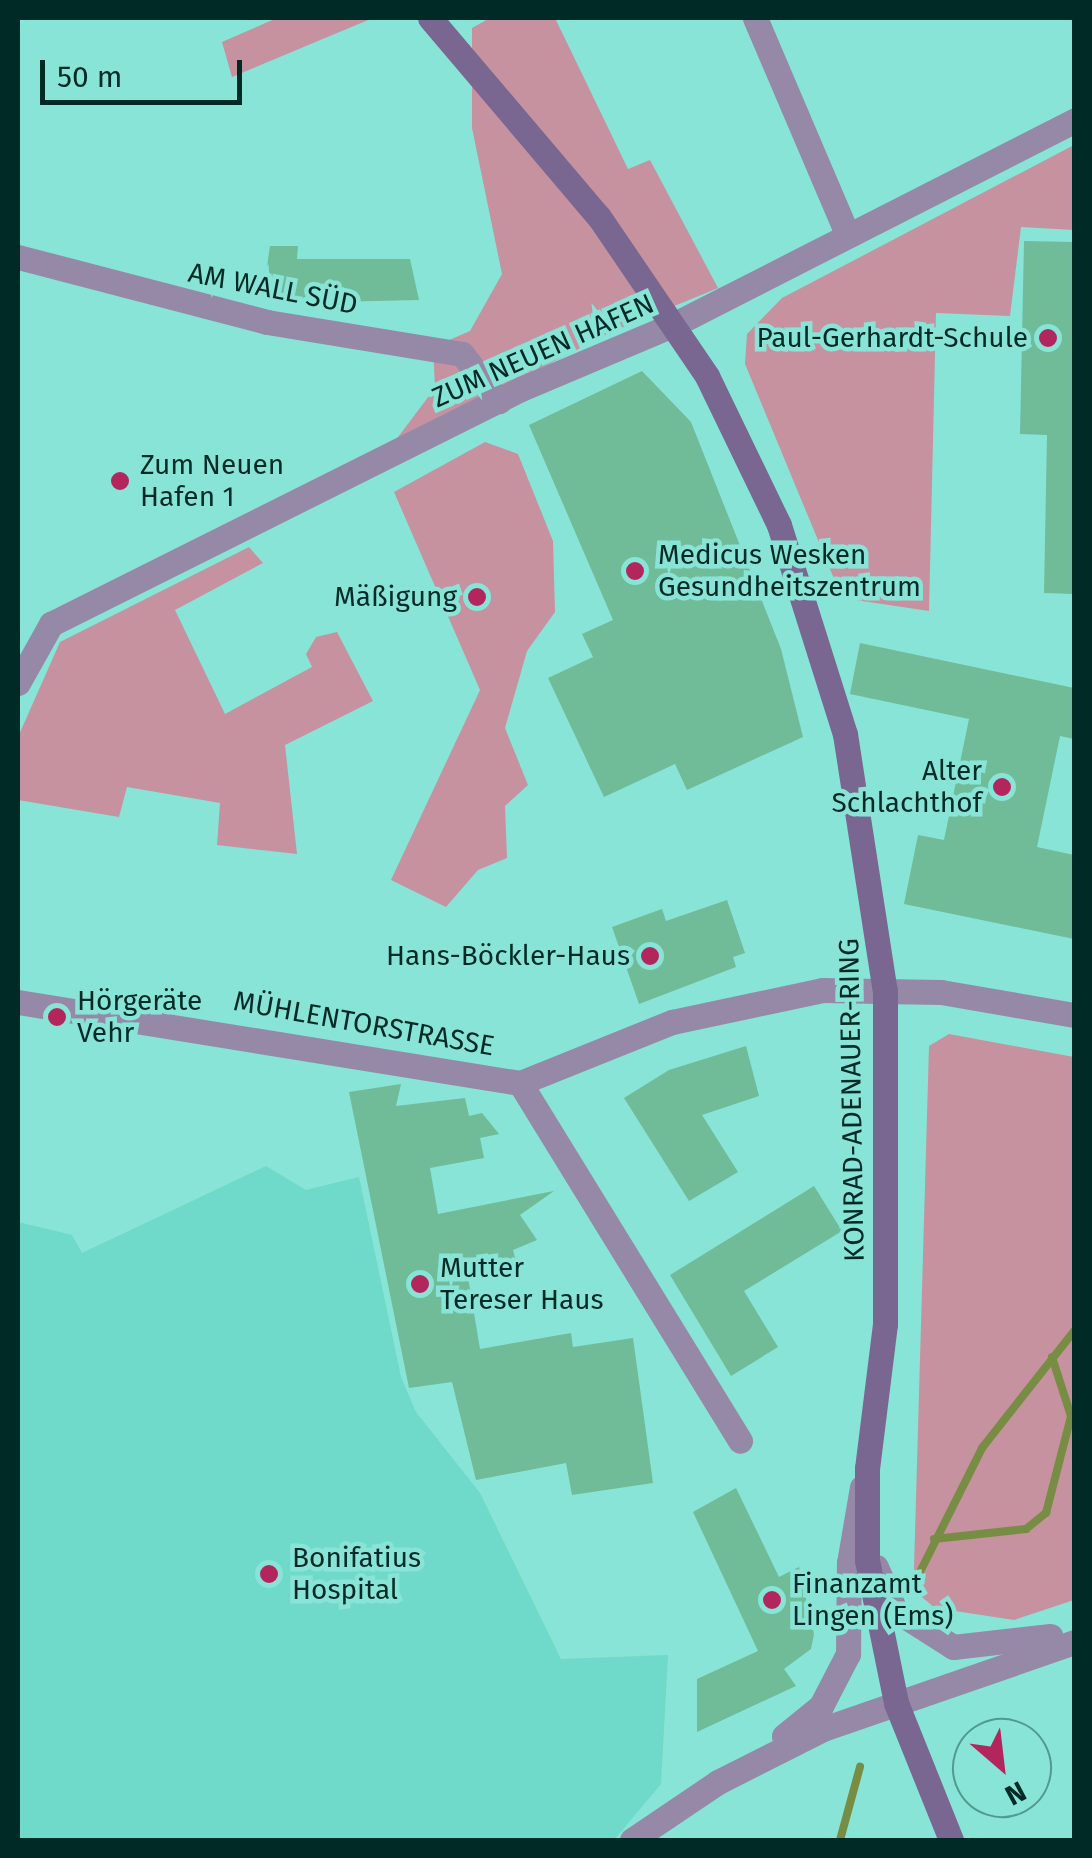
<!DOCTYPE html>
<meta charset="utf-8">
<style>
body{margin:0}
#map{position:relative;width:1092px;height:1858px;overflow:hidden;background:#88e4d6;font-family:"Fira Sans",sans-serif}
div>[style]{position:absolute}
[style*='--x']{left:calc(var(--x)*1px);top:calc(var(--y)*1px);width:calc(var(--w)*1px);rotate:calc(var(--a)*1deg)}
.built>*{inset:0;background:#6fd9ca}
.green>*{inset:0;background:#c6929f}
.stream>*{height:8px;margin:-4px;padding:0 4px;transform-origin:4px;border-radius:4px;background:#778d44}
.building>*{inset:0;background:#70bb98}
.minor>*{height:25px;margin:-12.5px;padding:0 12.5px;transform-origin:12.5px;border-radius:12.5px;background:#9589a7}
.tertiary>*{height:25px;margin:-12.5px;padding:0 12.5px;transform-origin:12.5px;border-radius:12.5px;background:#9589a7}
.secondary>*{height:25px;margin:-12.5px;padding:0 12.5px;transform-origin:12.5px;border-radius:12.5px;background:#796792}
.dots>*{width:28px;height:28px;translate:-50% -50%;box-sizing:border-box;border:5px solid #88e4d6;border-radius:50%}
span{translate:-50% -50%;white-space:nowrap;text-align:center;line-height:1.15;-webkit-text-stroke:9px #88e4d6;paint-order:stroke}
.street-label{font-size:28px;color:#002a25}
.poi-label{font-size:28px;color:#002a25}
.right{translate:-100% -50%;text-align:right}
.left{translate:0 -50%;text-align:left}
.frame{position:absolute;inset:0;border:20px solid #002a25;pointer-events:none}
.north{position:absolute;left:952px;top:1718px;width:100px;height:100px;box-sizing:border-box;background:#88e4d6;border:2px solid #529a8f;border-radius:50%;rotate:152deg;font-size:28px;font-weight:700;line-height:40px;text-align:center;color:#002a25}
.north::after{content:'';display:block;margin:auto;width:35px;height:45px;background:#b3265d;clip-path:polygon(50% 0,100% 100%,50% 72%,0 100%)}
.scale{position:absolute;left:40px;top:60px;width:202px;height:45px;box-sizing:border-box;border:5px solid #002a25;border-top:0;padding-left:12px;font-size:30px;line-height:35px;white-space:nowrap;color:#002a25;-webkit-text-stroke:8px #88e4d6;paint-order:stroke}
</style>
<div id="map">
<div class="built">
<div style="clip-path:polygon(266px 1166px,306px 1190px,359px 1177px,401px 1377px,416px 1412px,480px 1493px,561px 1659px,668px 1655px,661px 1784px,614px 1840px,18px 1840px,18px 1222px,72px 1235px,82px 1253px)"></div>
</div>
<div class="green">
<div style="clip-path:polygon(277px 18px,373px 18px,232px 77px,222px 42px)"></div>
<div style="clip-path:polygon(490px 18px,555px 18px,628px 169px,650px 160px,718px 288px,609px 333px,392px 445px,435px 388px,433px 347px,470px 331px,502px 274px,472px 128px,472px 28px)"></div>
<div style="clip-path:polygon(1074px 145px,1074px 230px,1021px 227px,1010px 316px,936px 313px,929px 611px,842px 598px,745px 364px,747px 334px,782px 298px)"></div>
<div style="clip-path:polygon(485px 442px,518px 454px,553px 541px,555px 612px,527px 651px,505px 728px,528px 785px,505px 806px,507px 858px,478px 870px,446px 907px,391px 880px,480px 690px,394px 492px)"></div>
<div style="clip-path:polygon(249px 547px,263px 563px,175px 610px,225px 714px,312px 667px,306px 654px,316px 637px,337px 632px,373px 701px,285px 745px,297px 854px,217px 845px,220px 803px,127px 787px,119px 817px,18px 800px,18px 737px,60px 642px)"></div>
<div style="clip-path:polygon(949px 1034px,1074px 1057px,1074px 1600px,1014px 1620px,935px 1608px,917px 1593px,914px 1568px,929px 1046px)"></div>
</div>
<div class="stream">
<div style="--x:934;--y:1539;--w:93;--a:-6.2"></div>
<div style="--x:1026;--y:1529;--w:26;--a:-39"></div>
<div style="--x:1046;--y:1513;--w:100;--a:-75.5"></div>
<div style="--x:1071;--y:1416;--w:62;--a:-107.9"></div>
<div style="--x:919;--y:1574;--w:141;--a:-63.4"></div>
<div style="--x:982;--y:1448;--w:149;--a:-51.8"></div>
<div style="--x:840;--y:1840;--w:76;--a:-74.7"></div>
</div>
<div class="building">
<div style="clip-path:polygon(1024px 241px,1074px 242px,1074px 594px,1044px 593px,1047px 435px,1020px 434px)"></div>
<div style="clip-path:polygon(270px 246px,298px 246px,297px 259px,410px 259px,419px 300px,283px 303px,284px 296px,263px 294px)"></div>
<div style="clip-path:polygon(642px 371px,691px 422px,781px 649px,803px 737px,687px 790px,675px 764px,604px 797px,548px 678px,593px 657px,582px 634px,613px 620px,529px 425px)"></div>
<div style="clip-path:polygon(860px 643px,1074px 688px,1074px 739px,1060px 736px,1037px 847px,1074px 855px,1074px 939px,904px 904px,918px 835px,944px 840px,969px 719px,850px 694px)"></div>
<div style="clip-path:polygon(727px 900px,745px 953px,733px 957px,736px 967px,639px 1004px,612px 927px,662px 909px,666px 921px)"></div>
<div style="clip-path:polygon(746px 1046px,759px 1096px,702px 1115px,738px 1172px,689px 1201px,624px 1098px,669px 1070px)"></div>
<div style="clip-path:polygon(401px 1084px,396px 1106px,465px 1098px,469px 1116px,482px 1113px,499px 1134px,480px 1138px,484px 1158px,430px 1168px,438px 1214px,554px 1191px,520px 1215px,537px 1240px,513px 1250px,516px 1261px,467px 1271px,480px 1349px,571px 1333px,573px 1347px,633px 1338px,653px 1483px,572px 1495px,566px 1463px,476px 1480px,452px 1382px,409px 1388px,349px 1092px)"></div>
<div style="clip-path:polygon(814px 1186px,842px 1231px,744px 1291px,778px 1347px,731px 1376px,670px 1275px)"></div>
<div style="clip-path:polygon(736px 1488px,779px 1577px,799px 1567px,814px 1634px,811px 1649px,784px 1669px,796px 1686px,697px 1732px,697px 1679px,758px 1651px,693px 1512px)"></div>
</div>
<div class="minor">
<div style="--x:755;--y:18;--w:235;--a:66.9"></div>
<div style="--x:18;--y:257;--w:257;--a:14.6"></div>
<div style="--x:267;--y:322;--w:198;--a:9.3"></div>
<div style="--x:462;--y:354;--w:60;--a:51.8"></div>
<div style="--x:18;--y:683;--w:68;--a:-60.8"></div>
<div style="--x:51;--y:624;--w:525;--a:-26.57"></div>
<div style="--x:521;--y:389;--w:167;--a:-22.9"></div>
<div style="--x:675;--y:324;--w:448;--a:-27"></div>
<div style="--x:18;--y:1002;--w:508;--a:9.17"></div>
<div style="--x:520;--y:1083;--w:420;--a:58.4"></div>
<div style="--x:520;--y:1083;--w:164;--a:-21.9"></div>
<div style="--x:672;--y:1022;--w:153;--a:-12"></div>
<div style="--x:822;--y:990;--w:119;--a:1"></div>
<div style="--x:941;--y:992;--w:135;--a:9.8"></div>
</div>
<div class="tertiary">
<div style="--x:876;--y:1567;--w:47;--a:66.2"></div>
<div style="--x:895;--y:1610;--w:69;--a:32.5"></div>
<div style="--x:953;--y:1647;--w:98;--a:-6.5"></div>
<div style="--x:784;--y:1736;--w:48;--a:-39"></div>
<div style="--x:821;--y:1706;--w:59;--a:-62.6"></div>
<div style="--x:848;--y:1654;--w:91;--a:-89.4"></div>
<div style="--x:849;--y:1563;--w:77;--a:-80.3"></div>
<div style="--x:632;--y:1840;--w:104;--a:-34"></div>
<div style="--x:718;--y:1782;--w:118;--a:-26.8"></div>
<div style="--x:823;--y:1729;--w:266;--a:-19.1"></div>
</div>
<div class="secondary">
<div style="--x:430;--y:18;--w:261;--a:49.7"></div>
<div style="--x:599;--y:217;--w:192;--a:55.8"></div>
<div style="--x:707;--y:376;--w:165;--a:64.2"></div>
<div style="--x:779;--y:525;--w:219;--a:72.5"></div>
<div style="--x:845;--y:734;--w:260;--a:81.2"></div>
<div style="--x:885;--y:991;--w:333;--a:90"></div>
<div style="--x:885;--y:1324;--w:145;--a:97.1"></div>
<div style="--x:867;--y:1468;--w:92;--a:90"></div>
<div style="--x:867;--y:1560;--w:146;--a:78.5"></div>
<div style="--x:896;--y:1703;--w:148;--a:68.1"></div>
</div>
<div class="dots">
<div style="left:1048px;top:338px;background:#b3265d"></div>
<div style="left:120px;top:481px;background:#b3265d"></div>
<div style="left:635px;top:571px;background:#b3265d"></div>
<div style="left:477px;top:597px;background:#b3265d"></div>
<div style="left:1002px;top:787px;background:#b3265d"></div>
<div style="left:650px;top:956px;background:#b3265d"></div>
<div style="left:57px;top:1017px;background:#b3265d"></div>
<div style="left:420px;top:1284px;background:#b3265d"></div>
<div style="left:269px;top:1574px;background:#b3265d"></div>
<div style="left:772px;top:1600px;background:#b3265d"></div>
</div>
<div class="street-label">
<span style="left:273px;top:289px;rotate:11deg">AM WALL SÜD</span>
<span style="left:543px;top:351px;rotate:-24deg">ZUM NEUEN HAFEN</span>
<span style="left:364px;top:1024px;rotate:10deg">MÜHLENTORSTRASSE</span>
<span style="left:852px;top:1100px;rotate:-91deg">KONRAD-ADENAUER-RING</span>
</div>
<div class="poi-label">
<span class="right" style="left:1028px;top:338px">Paul-Gerhardt-Schule</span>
<span class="left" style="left:140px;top:481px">Zum Neuen<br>Hafen 1</span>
<span class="left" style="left:658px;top:571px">Medicus Wesken<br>Gesundheitszentrum</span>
<span class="right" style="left:457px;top:597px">Mäßigung</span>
<span class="right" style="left:982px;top:787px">Alter<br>Schlachthof</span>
<span class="right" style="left:630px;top:956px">Hans-Böckler-Haus</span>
<span class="left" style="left:77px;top:1017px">Hörgeräte<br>Vehr</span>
<span class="left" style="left:440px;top:1284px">Mutter<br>Tereser Haus</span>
<span class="left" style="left:292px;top:1574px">Bonifatius<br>Hospital</span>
<span class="left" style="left:792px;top:1600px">Finanzamt<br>Lingen (Ems)</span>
</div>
<div class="frame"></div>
<div class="north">N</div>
<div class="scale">50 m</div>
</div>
